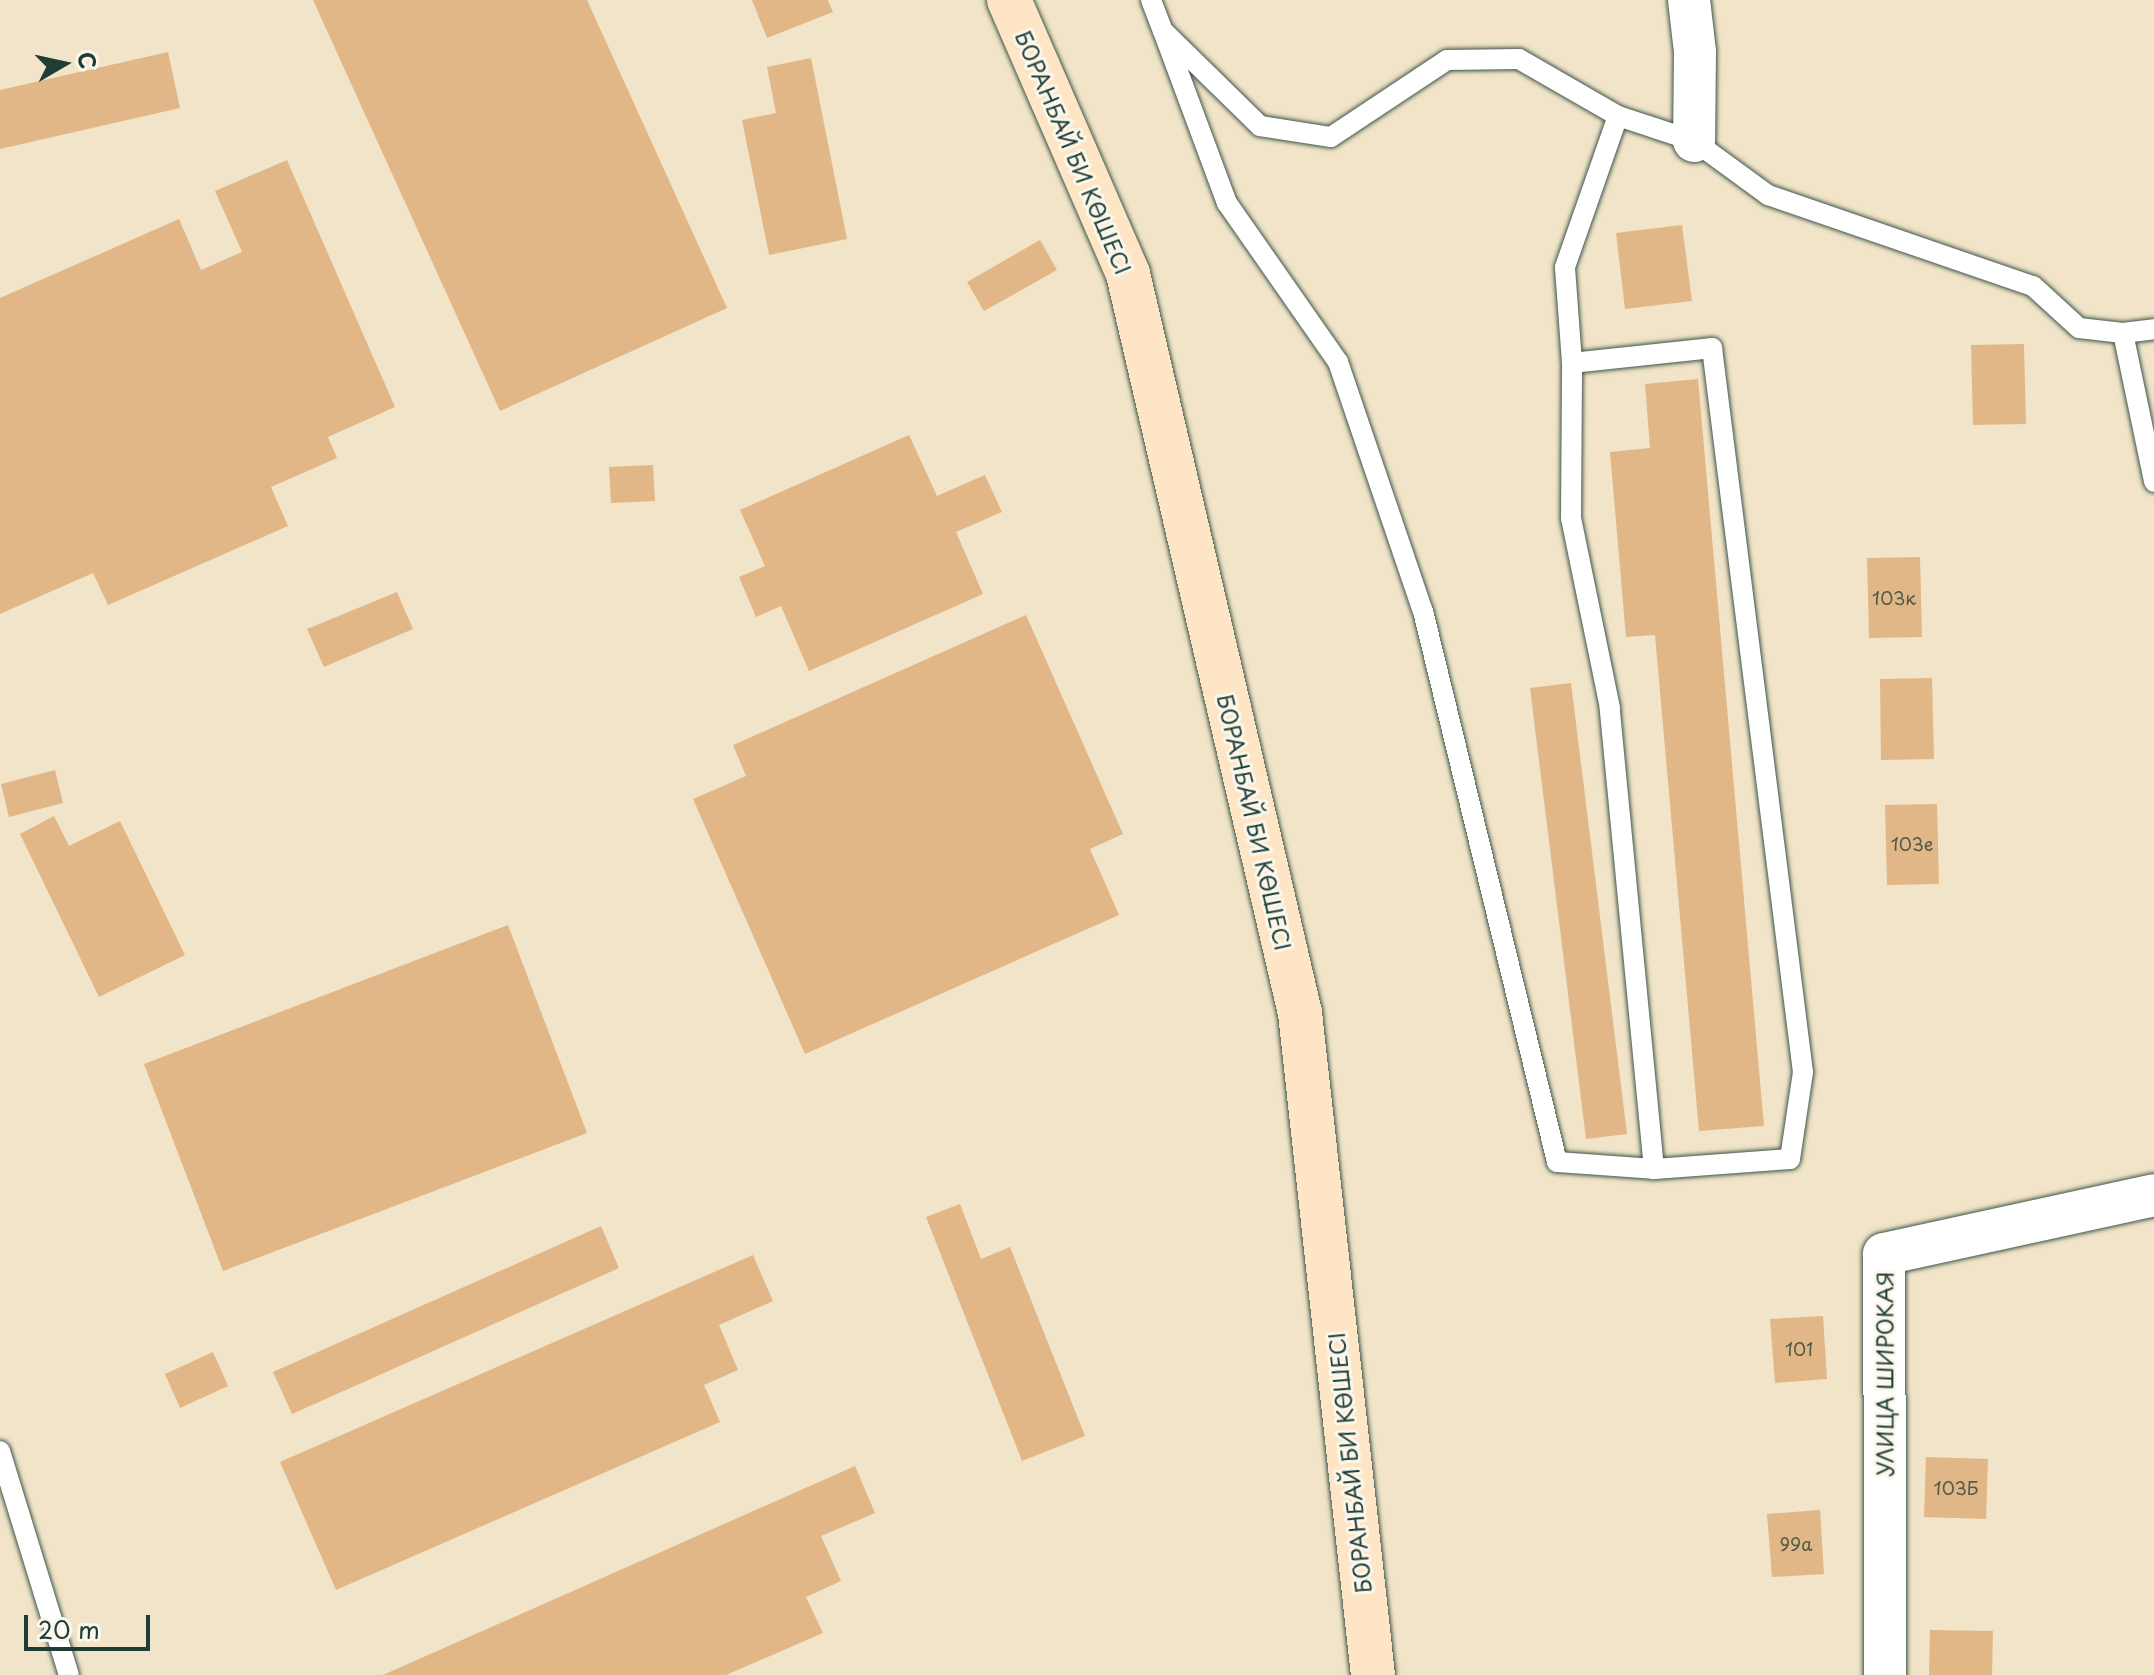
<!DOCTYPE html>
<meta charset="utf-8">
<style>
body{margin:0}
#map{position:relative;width:2154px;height:1675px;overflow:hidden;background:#f1e4c8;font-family:"Playpen Sans",sans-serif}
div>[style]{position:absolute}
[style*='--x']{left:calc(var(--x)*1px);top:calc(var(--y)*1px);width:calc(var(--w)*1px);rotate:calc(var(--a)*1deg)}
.building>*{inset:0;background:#e2b787}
.roads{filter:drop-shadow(0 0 2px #3e564a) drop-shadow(0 0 2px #3e564a)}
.service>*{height:20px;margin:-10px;padding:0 10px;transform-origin:10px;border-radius:10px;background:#fff}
.minor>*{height:42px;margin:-21px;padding:0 21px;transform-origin:21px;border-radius:21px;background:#fff}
.secondary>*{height:44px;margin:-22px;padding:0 22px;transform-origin:22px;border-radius:22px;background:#fde5c5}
span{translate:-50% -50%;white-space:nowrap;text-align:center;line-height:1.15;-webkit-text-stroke:6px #fbf7ec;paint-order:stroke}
.number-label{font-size:18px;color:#505c49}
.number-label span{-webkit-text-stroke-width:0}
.street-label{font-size:22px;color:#1f3d34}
.north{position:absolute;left:24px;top:24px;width:80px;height:80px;-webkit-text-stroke:6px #fbf7ec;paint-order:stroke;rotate:81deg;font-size:22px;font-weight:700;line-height:32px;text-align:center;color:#1f3d34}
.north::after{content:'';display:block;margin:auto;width:28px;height:36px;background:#1f3d34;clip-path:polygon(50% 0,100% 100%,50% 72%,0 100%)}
.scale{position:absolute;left:24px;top:1615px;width:126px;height:36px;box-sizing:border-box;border:4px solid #1f3d34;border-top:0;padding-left:10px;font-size:24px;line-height:28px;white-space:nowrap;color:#1f3d34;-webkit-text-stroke:6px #fbf7ec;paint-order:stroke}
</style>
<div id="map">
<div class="building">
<div style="clip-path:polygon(313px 0,587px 0,727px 308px,500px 411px)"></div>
<div style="clip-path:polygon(752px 0,828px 0,833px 12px,767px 38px)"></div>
<div style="clip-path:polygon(168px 52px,180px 108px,0 149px,0 90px)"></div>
<div style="clip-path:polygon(811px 58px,847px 239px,769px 255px,742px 120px,776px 113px,767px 67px)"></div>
<div style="clip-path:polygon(287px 160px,395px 407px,328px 437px,337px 458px,271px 487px,288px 526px,108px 605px,93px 573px,0 614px,0 298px,179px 219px,201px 270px,242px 252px,215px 191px)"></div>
<div style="clip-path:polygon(1682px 225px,1692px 301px,1625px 309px,1616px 233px)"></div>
<div style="clip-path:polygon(1040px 240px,1057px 270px,984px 311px,967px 282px)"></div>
<div style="clip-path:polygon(2024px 344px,2026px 424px,1973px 425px,1971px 345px)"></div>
<div style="clip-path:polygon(1698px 379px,1764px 1126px,1699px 1131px,1655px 635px,1626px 637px,1610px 452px,1650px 448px,1645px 384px)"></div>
<div style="clip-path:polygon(909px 435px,937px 496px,985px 475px,1002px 512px,956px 532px,983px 594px,809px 671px,781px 606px,756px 617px,739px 577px,765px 566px,740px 510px)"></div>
<div style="clip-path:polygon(653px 465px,655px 501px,611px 503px,609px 467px)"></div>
<div style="clip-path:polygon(1920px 557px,1922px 637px,1869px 638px,1867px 558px)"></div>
<div style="clip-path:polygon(397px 592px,413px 629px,324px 667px,307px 629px)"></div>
<div style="clip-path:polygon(1026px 615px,1123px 834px,1090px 849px,1119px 915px,805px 1054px,693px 799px,746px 776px,733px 745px)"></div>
<div style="clip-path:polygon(1932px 678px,1934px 759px,1881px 760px,1880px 679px)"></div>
<div style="clip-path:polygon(1571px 683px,1627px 1134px,1586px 1139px,1530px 688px)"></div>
<div style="clip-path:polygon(55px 770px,63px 803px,9px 817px,1px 784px)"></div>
<div style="clip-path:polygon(1937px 804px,1939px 884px,1887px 885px,1885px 805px)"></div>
<div style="clip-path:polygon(54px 816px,69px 846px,120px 821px,185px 955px,99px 997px,20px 834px)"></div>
<div style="clip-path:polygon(508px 925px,587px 1133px,223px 1271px,144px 1064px)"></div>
<div style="clip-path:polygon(960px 1204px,981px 1259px,1010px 1247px,1085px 1436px,1022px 1461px,926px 1217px)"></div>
<div style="clip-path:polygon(601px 1226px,619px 1268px,292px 1414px,273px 1372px)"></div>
<div style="clip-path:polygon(753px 1255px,773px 1301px,719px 1325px,738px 1370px,704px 1385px,720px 1422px,336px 1590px,280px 1462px)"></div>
<div style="clip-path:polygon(1823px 1316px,1827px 1379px,1775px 1383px,1770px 1319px)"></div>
<div style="clip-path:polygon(213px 1352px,228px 1386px,180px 1408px,165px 1374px)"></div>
<div style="clip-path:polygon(1926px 1457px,1988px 1459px,1986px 1519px,1924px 1517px)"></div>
<div style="clip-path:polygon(855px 1466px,875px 1513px,821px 1536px,841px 1581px,806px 1597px,823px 1633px,726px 1675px,383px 1675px)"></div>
<div style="clip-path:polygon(1820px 1510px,1824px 1574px,1772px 1577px,1767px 1514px)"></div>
<div style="clip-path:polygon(1930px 1630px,1993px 1631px,1992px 1675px,1929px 1675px)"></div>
</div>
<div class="roads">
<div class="service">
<div style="--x:1151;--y:0;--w:33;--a:69"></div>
<div style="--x:1163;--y:31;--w:136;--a:44.4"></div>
<div style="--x:1260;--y:126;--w:72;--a:8.8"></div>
<div style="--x:1331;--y:137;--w:139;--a:-33.6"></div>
<div style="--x:1447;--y:60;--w:72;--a:-0.8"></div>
<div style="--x:1519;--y:59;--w:114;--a:29.9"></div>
<div style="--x:1618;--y:116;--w:80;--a:18.2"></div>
<div style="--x:1694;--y:141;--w:92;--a:36.1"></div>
<div style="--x:1768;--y:195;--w:280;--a:19"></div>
<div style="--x:2033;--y:286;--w:62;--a:42.4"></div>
<div style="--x:2079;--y:328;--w:44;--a:6.5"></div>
<div style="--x:2123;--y:333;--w:152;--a:78.2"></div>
<div style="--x:1163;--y:31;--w:184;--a:69.6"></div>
<div style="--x:1227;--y:203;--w:194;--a:55.1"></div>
<div style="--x:1338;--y:362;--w:263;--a:71.2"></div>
<div style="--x:1423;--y:611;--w:567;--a:76.33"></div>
<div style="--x:1557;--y:1162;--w:97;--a:4.1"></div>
<div style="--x:1654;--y:1169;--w:463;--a:-95.5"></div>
<div style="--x:1610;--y:708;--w:194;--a:-101.6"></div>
<div style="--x:1571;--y:518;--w:155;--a:-89.6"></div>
<div style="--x:1572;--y:363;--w:96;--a:-94.2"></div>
<div style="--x:1565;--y:267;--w:160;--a:-70.7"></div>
<div style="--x:2123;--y:333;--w:31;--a:-7"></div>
<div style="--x:1572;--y:363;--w:141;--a:-6.1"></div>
<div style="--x:1712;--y:348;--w:730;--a:82.84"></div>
<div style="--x:1803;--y:1072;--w:88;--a:98.5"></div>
<div style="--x:1790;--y:1159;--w:136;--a:175.8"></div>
<div style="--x:0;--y:1451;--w:234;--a:72.9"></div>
</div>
<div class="minor">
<div style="--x:1689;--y:0;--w:52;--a:83.4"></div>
<div style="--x:1695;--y:52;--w:89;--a:90.6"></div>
<div style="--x:1885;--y:1675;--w:421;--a:-90.1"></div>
<div style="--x:1884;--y:1254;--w:276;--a:-12.3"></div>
</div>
<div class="secondary">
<div style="--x:1009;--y:0;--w:299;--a:66.5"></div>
<div style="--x:1128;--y:274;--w:759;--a:76.9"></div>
<div style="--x:1300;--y:1013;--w:666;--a:83.71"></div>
</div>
</div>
<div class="number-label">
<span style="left:1894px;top:598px">103к</span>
<span style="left:1912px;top:844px">103е</span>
<span style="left:1799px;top:1349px">101</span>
<span style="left:1956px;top:1488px">103Б</span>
<span style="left:1796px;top:1544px">99а</span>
</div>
<div class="street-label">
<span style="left:1074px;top:152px;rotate:67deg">БОРАНБАЙ БИ КӨШЕСІ</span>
<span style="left:1255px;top:822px;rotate:77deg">БОРАНБАЙ БИ КӨШЕСІ</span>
<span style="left:1884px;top:1374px;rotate:-90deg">УЛИЦА ШИРОКАЯ</span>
<span style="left:1349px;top:1463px;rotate:-96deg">БОРАНБАЙ БИ КӨШЕСІ</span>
</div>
<div class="north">С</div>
<div class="scale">20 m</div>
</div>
